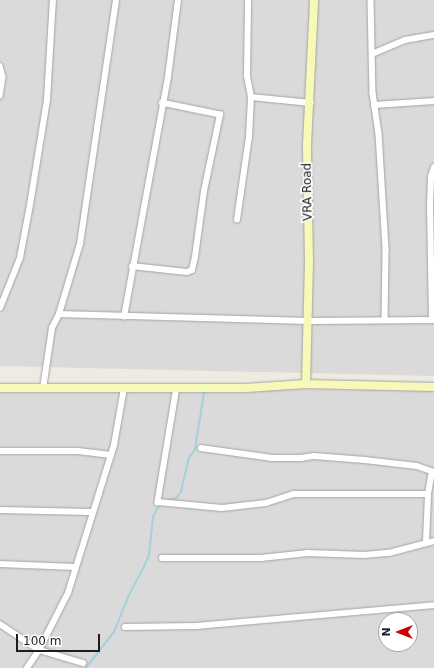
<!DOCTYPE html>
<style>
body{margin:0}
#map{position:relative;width:434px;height:668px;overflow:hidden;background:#eeebe3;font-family:"DejaVu Sans",sans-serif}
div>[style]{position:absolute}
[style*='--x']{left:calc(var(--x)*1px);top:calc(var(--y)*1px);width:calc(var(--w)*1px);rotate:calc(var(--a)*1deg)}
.residential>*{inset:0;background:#dbdada}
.stream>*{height:1.5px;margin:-0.75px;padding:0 0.75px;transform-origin:0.75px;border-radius:0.75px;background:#a4d0dc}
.roads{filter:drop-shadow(0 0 1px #a4a4a4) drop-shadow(0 0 1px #a4a4a4)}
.street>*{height:5.5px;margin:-2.75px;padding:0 2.75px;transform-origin:2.75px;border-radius:2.75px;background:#fff}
.secondary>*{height:8px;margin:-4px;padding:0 4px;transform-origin:4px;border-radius:4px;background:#f6f9b7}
span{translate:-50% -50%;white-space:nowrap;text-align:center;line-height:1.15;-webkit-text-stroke:3.5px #fff;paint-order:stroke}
.street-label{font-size:12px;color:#1d1d1d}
.north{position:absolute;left:378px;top:612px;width:40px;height:40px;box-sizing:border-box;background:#fff;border:1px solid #a5a5a5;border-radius:50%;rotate:270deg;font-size:11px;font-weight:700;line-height:16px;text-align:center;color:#1d1d1d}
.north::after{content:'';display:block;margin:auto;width:14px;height:18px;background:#c90204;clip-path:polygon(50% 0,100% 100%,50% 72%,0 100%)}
.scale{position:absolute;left:16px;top:634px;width:84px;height:18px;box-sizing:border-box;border:2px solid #1d1d1d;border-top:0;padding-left:5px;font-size:12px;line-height:14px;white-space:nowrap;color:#1d1d1d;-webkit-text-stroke:3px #fff;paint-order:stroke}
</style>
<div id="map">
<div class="residential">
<div style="clip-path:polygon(0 0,434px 0,434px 376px,0 366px)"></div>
<div style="clip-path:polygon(evenodd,197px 387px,434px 391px,434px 668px,0 668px,0 389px,197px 387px,386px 620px,410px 620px,410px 644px,386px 644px,386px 620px)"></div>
</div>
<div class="stream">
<div style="--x:169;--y:500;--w:7;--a:-16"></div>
<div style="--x:176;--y:498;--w:8;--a:-50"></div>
<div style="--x:181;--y:492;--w:35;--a:-77"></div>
<div style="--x:189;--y:458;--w:11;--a:-56"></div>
<div style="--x:195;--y:449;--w:57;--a:-80.9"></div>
<div style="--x:86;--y:668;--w:46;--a:-52.1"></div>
<div style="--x:114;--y:632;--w:40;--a:-68"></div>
<div style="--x:129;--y:595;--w:32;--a:-62"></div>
<div style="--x:144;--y:567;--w:13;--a:-67"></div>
<div style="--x:149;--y:555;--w:38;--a:-84"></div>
<div style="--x:153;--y:517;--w:15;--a:-62"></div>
</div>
<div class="roads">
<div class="street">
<div style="--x:371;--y:0;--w:93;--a:88.8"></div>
<div style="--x:373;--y:93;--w:41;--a:81.7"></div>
<div style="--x:379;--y:134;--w:116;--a:86.5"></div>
<div style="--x:386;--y:250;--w:69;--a:90.8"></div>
<div style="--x:372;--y:54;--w:36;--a:-23"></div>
<div style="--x:405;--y:40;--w:29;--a:-10"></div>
<div style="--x:0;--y:66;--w:11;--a:75"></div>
<div style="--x:3;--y:77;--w:19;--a:99"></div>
<div style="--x:251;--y:97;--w:60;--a:5.7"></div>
<div style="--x:374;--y:105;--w:60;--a:-3.8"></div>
<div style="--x:237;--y:220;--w:84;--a:-81.8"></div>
<div style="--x:249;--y:137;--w:40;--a:-87.1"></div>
<div style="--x:251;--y:97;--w:21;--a:-101"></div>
<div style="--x:247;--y:76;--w:76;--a:-89.2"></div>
<div style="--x:132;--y:266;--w:55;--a:6.2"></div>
<div style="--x:187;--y:272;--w:5;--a:-22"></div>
<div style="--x:192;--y:270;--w:13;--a:-77"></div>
<div style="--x:195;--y:257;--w:67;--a:-82.2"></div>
<div style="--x:204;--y:191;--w:78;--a:-78.1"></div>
<div style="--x:220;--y:115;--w:59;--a:-168.3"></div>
<div style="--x:0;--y:308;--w:54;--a:-68.2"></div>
<div style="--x:20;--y:258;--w:54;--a:-79.3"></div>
<div style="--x:30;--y:205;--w:106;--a:-80.8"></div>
<div style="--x:47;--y:100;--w:100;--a:-86.6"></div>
<div style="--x:59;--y:314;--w:250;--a:1.6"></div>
<div style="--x:309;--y:321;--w:125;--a:-0.5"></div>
<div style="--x:124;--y:317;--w:244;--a:-79.6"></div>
<div style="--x:168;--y:77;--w:78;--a:-82.6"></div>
<div style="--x:432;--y:320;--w:114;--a:-91"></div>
<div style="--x:430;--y:206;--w:29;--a:-88"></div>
<div style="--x:431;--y:177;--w:10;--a:-73"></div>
<div style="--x:177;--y:387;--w:117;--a:99.4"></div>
<div style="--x:158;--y:502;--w:64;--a:5.4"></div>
<div style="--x:222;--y:508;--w:44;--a:-6.5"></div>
<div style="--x:266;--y:503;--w:29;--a:-18"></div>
<div style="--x:294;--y:494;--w:134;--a:0"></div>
<div style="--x:43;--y:389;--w:62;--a:-81.6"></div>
<div style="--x:52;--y:328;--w:16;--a:-63"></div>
<div style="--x:59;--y:314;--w:73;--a:-73.3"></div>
<div style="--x:80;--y:244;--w:247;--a:-81.6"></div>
<div style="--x:201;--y:448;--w:72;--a:8"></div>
<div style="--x:272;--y:458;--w:29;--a:0"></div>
<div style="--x:301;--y:458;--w:13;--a:-9"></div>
<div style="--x:314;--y:456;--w:51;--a:4.5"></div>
<div style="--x:365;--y:460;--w:52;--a:6.6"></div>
<div style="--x:417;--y:466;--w:18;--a:19"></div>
<div style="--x:0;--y:451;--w:78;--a:0"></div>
<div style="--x:78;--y:451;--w:33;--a:7"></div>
<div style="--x:0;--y:510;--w:91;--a:1.3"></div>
<div style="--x:426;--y:542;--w:48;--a:-87.6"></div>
<div style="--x:428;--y:494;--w:22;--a:-80"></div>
<div style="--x:162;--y:558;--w:99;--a:0"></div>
<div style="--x:261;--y:558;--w:47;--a:-6.1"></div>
<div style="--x:308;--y:553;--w:56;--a:2"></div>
<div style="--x:364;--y:555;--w:25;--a:-5"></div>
<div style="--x:389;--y:553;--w:47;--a:-14.9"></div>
<div style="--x:0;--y:564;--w:75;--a:2.3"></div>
<div style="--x:0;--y:624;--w:47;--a:33.7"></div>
<div style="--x:39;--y:650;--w:46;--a:16.5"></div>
<div style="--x:125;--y:627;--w:71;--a:-0.8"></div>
<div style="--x:196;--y:626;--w:239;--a:-5"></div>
<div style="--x:27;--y:668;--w:22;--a:-56"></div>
<div style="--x:39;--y:650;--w:64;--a:-63"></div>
<div style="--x:68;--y:593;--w:155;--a:-72.7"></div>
<div style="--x:114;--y:445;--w:58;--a:-80"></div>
</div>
<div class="secondary">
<div style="--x:306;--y:384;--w:121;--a:-88.6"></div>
<div style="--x:309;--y:263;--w:118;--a:-91"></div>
<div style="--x:307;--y:145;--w:145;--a:-87.2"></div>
<div style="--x:0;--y:388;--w:246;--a:0"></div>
<div style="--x:246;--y:388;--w:60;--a:-3.8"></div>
<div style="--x:306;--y:384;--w:128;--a:1.3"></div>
</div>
</div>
<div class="street-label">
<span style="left:308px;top:192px;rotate:-91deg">VRA Road</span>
</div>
<div class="north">N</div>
<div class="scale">100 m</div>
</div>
